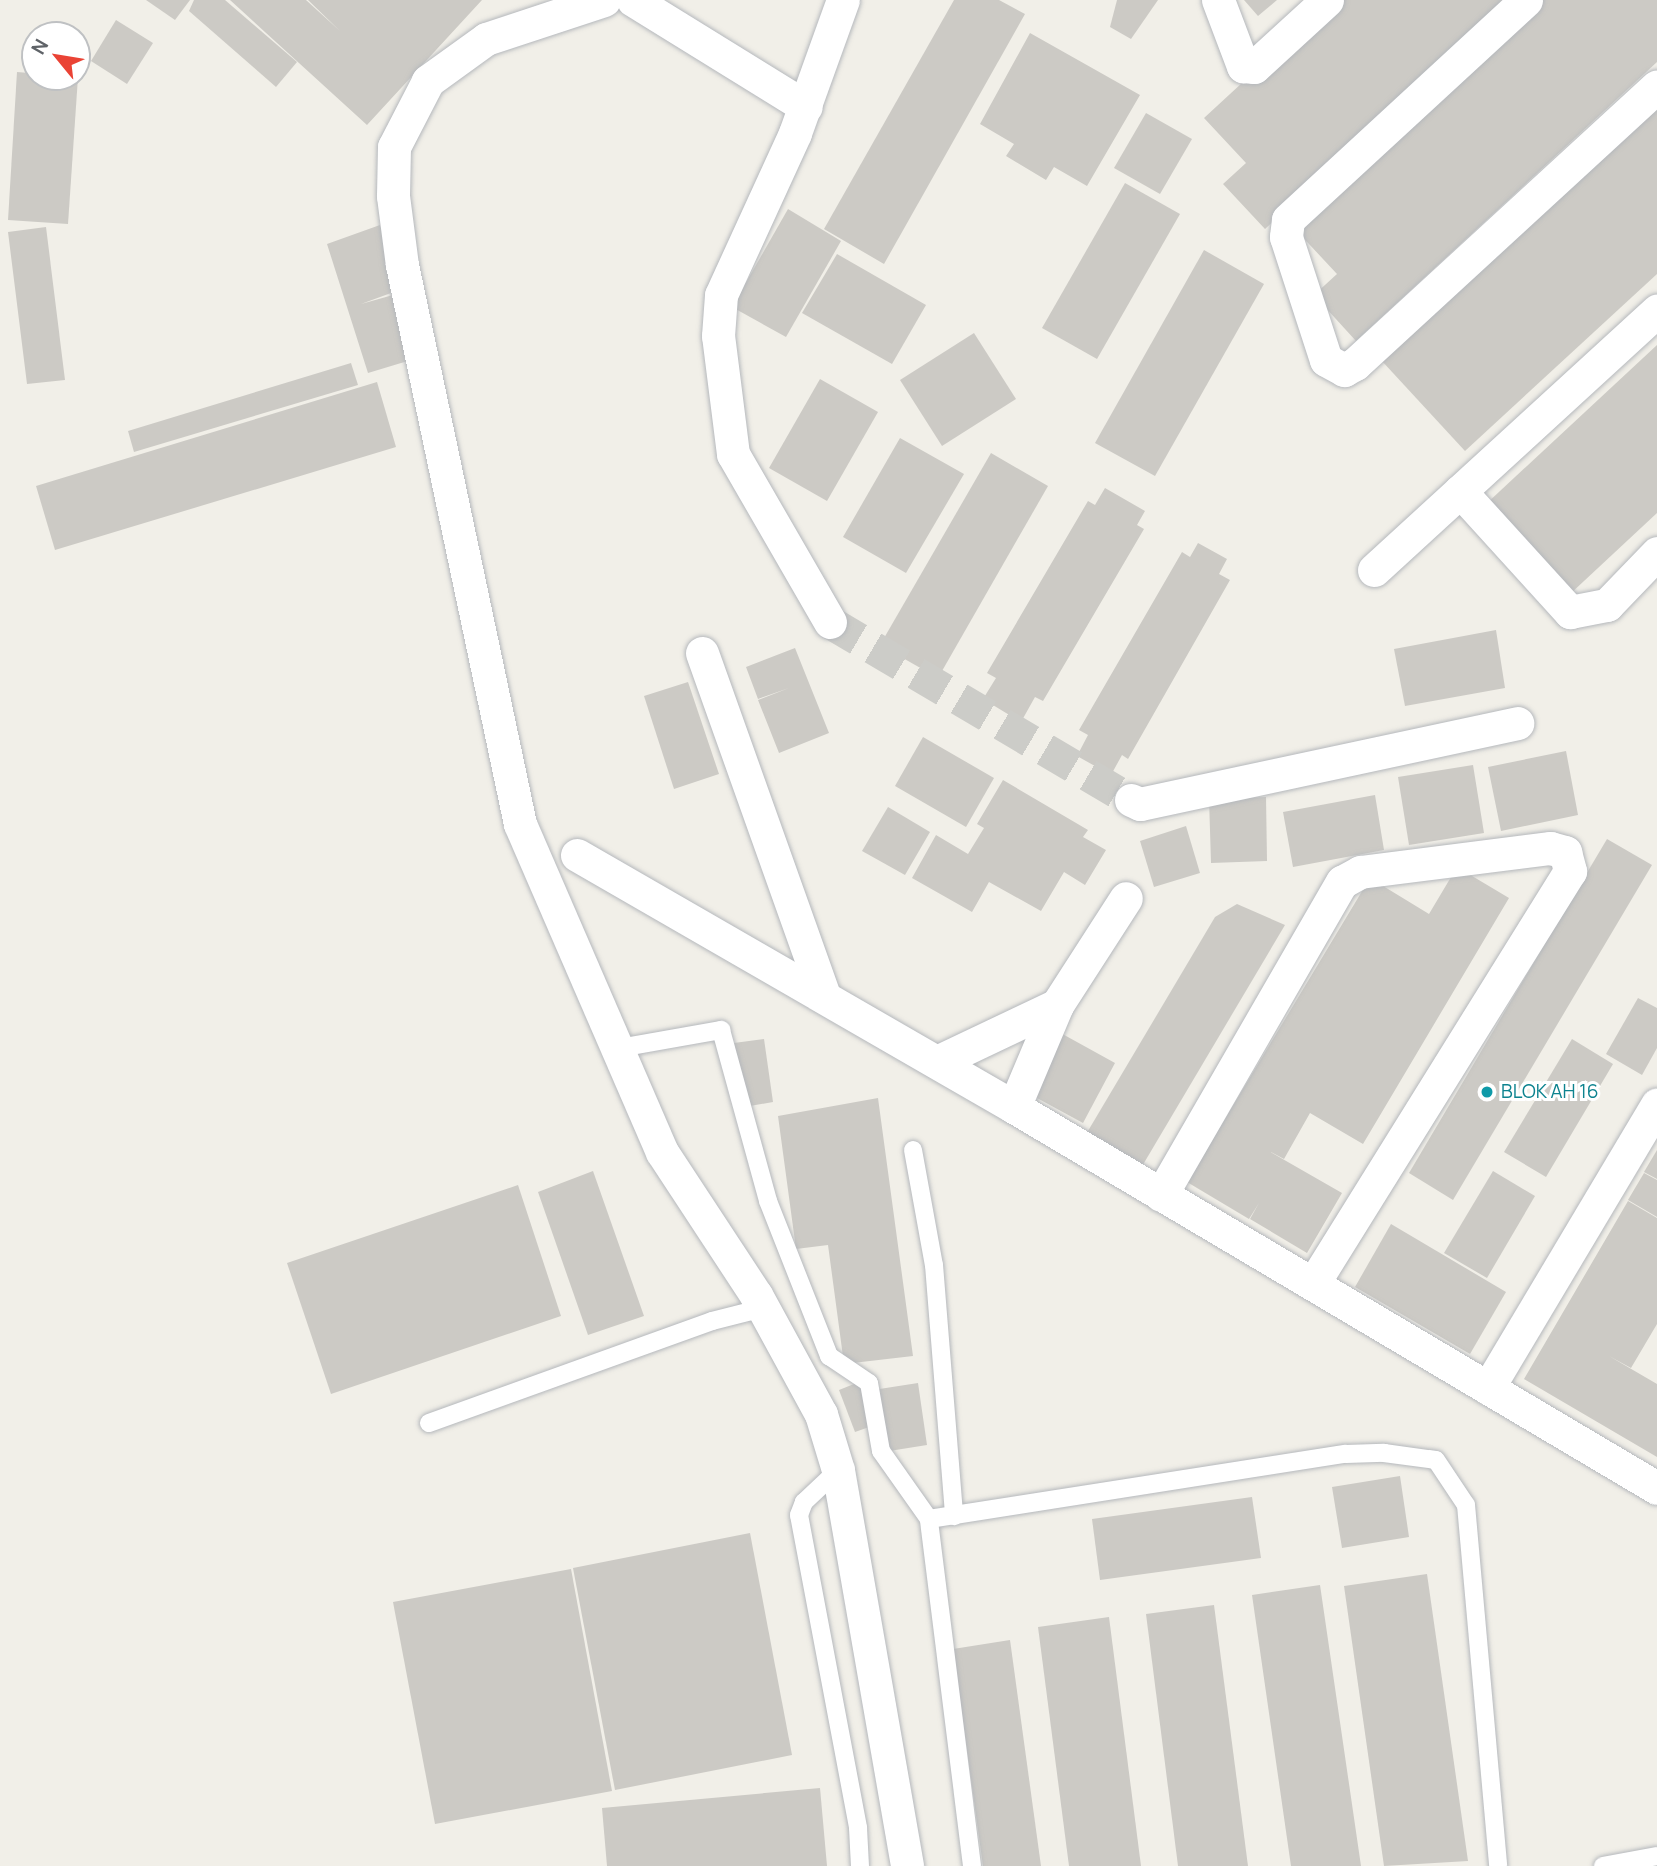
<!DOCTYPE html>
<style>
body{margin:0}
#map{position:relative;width:1657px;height:1866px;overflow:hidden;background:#f1efe8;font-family:Manrope,sans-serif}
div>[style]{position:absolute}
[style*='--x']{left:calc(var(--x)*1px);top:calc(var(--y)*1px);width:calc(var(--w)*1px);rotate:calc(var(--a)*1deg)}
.building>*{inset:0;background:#cccac5}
.street-tunnel>*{height:33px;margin-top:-16.5px;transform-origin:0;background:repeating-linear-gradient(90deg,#ccccc8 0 33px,transparent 0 50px)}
.roads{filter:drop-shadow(0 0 2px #b5b8bc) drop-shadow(0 0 2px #b5b8bc)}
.lane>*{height:18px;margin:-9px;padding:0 9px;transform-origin:9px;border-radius:9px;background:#fff}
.street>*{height:33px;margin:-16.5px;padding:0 16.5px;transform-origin:16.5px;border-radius:16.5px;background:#fff}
.dots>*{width:19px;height:19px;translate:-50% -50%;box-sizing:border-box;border:4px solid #fff;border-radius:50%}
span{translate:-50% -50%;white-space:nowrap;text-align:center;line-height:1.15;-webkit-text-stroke:6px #fff;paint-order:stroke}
.culture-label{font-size:19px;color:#0d838f}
.left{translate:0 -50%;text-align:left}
.north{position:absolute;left:21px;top:21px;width:70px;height:70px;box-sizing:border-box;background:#fff;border:2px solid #bfc1c3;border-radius:50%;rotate:300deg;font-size:19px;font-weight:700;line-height:28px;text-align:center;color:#5f6368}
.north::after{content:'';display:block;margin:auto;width:24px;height:32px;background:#ea4335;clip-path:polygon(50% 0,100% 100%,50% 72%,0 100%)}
</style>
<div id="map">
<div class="building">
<div style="clip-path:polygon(146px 0,190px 0,175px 20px)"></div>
<div style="clip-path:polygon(194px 0,225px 0,297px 62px,276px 87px,189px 11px)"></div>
<div style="clip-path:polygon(230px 0,306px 0,340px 31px,308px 0,482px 0,367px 125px)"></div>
<div style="clip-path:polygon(954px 0,999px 0,1025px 14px,884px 264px,824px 229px)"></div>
<div style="clip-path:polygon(1117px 0,1158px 0,1131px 39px,1110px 27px)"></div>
<div style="clip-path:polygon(1244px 0,1277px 0,1258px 16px)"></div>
<div style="clip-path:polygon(1332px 0,1513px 0,1265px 229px,1223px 184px,1246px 163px,1204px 118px)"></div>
<div style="clip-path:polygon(1543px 0,1657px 0,1657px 62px,1356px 341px,1314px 295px,1337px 274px,1295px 229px)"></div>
<div style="clip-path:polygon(116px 20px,153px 43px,127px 84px,91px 61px)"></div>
<div style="clip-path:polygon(1030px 33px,1140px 95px,1087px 186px,1054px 167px,1046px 180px,1006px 156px,1014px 144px,980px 124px)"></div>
<div style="clip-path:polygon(17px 72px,78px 77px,68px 224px,8px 220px)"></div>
<div style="clip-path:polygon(1657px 106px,1657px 274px,1465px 451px,1381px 360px)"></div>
<div style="clip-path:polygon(1146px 113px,1192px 139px,1160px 194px,1114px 168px)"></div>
<div style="clip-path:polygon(1125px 183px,1180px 214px,1097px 359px,1042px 328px)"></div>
<div style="clip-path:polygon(788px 209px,841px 241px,786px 337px,732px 307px)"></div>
<div style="clip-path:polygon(380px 225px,402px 289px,361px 304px,393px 295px,411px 360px,368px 373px,327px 244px)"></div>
<div style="clip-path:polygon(46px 227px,65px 380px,27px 384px,8px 232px)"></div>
<div style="clip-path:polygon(1204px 250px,1264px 284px,1155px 476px,1095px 443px)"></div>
<div style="clip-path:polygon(837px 254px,926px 305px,892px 364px,802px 313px)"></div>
<div style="clip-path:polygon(974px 333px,1016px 399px,942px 446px,900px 380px)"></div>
<div style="clip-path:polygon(1657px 345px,1657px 513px,1569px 595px,1485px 505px)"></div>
<div style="clip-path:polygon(351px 363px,358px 385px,134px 452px,128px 431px)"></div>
<div style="clip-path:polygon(820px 379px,878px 412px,827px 501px,769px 468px)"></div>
<div style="clip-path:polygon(377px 382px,396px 447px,55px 550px,36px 486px)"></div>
<div style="clip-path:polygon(900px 438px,964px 474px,906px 573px,843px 537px)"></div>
<div style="clip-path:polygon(991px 453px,1048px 486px,938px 678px,880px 645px)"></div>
<div style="clip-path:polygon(1105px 488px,1145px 511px,1137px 525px,1144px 529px,1043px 701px,1035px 697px,1021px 722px,983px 699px,996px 678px,987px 673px,1088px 501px,1095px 505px)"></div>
<div style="clip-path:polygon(1198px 543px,1227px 559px,1219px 574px,1230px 580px,1128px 759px,1122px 755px,1111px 775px,1077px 756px,1088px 735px,1079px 730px,1182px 552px,1190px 557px)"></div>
<div style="clip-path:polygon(1496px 630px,1505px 688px,1405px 706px,1394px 649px)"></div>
<div style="clip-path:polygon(795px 648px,829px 733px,779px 753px,758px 700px,789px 688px,758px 699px,746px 667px)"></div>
<div style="clip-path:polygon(688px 682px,719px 774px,674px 789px,644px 696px)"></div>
<div style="clip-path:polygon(923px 737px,994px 778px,966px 827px,895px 786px)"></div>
<div style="clip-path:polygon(1566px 751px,1578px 815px,1501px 831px,1488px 767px)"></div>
<div style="clip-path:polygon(1473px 765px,1484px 833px,1409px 845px,1398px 777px)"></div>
<div style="clip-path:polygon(1003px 780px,1088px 830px,1083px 837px,1106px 850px,1085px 885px,1064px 872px,1041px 911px,989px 882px,972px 912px,912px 878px,936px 835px,968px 854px,984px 828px,977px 824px)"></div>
<div style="clip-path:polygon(1375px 795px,1384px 850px,1293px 867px,1283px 812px)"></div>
<div style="clip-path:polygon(1266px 797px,1267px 861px,1211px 863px,1209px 799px)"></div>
<div style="clip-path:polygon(888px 807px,930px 832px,905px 875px,862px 851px)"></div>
<div style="clip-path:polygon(1186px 826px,1200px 873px,1154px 887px,1140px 841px)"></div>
<div style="clip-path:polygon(1607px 839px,1652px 865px,1453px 1200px,1409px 1173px)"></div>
<div style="clip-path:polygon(1457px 867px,1509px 898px,1363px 1144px,1310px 1113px,1284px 1159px,1267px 1150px,1342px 1193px,1307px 1253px,1250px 1219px,1259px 1203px,1249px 1219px,1187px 1182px,1370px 878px,1429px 914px)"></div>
<div style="clip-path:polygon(1237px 904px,1285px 925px,1141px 1168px,1085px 1136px,1215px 917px)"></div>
<div style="clip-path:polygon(1638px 998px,1657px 1008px,1657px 1048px,1642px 1075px,1606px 1054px)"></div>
<div style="clip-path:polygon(1057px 1031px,1115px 1063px,1083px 1123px,1024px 1091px)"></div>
<div style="clip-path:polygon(764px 1039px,773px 1102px,744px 1107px,734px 1043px)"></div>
<div style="clip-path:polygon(1572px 1039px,1613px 1064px,1546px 1177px,1504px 1152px)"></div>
<div style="clip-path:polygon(878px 1098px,913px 1356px,844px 1364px,828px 1245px,796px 1249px,778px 1116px)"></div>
<div style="clip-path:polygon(1657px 1150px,1657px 1179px,1644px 1172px)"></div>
<div style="clip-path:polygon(593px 1171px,644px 1316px,588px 1335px,538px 1192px)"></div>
<div style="clip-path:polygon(1493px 1171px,1535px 1196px,1487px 1278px,1444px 1253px)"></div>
<div style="clip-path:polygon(1644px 1173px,1657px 1180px,1657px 1217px,1628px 1200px)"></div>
<div style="clip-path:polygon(518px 1185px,561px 1316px,331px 1394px,287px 1263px)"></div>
<div style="clip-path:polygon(1628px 1201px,1657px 1218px,1657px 1324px,1631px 1368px,1609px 1356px,1657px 1384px,1657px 1457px,1524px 1379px)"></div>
<div style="clip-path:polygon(1391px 1224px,1506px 1292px,1470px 1354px,1355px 1287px)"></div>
<div style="clip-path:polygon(859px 1382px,875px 1425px,855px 1432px,839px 1390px)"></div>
<div style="clip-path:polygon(918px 1383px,927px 1445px,883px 1452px,873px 1390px)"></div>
<div style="clip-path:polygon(1400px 1476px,1409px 1537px,1342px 1548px,1332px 1487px)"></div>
<div style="clip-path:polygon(1252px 1497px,1261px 1558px,1100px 1580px,1092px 1519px)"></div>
<div style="clip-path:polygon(750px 1533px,792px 1755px,615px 1790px,573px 1568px)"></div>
<div style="clip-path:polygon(571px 1569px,612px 1791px,435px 1824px,393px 1602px)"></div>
<div style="clip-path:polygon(1427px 1574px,1468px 1861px,1384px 1866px,1344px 1586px)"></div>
<div style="clip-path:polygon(1320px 1585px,1361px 1866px,1291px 1866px,1252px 1595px)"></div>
<div style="clip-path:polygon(1214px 1605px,1248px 1866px,1178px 1866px,1146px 1614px)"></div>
<div style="clip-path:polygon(1109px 1617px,1141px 1866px,1069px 1866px,1038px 1627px)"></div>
<div style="clip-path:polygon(1010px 1640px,1041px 1866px,983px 1866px,953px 1649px)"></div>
<div style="clip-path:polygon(820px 1788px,827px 1866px,607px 1866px,602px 1808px)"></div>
</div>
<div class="street-tunnel">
<div style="--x:830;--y:622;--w:350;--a:30.6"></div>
</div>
<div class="roads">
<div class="lane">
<div style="--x:619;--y:1048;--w:104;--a:-10"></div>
<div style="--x:721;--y:1030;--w:177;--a:74.6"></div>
<div style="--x:768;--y:1201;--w:167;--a:68.5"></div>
<div style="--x:829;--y:1356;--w:48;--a:34"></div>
<div style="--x:869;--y:1383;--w:69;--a:80"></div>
<div style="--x:881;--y:1451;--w:83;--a:54.8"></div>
<div style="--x:913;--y:1150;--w:117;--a:79.7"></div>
<div style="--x:934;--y:1265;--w:252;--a:85.4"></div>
<div style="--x:429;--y:1423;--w:301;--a:-19.8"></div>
<div style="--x:712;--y:1321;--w:53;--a:-14.3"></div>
<div style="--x:838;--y:1470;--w:47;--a:136.7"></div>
<div style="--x:804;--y:1502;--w:14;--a:111"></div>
<div style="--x:799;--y:1515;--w:319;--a:79.3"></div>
<div style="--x:858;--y:1828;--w:38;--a:87"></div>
<div style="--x:972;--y:1866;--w:350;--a:-97.1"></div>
<div style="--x:929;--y:1519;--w:422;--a:-8.9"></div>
<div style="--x:1346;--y:1454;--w:38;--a:-2"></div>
<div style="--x:1384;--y:1453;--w:52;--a:7.7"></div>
<div style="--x:1436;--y:1460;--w:54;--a:56.3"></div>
<div style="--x:1466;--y:1505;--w:362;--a:84.9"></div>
<div style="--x:1603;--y:1866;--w:55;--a:-10.5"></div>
</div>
<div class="street">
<div style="--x:604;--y:0;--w:124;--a:161.7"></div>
<div style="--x:486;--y:39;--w:72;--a:144.1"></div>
<div style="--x:428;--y:81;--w:74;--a:117.3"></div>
<div style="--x:394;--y:147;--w:49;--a:91.2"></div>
<div style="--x:393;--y:196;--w:70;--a:82.6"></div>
<div style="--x:402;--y:265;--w:571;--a:78.08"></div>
<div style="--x:520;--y:824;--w:357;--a:66.6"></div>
<div style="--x:662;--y:1152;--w:171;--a:56.7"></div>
<div style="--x:756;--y:1295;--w:136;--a:61.4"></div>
<div style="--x:821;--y:1414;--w:59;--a:73.1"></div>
<div style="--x:838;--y:1470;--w:402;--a:80.1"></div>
<div style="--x:633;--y:0;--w:203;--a:31.7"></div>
<div style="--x:1218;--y:0;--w:71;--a:69.3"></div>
<div style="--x:1243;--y:66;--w:11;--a:5"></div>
<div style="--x:1254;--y:67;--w:99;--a:-42.5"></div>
<div style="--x:1526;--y:0;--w:324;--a:137.3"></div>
<div style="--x:1288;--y:220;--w:17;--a:97"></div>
<div style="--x:1286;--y:237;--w:129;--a:72"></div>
<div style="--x:1326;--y:360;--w:21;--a:29"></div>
<div style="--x:1344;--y:370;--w:13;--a:-29"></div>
<div style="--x:1355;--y:364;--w:410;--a:-42.6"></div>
<div style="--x:1460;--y:491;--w:164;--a:47.7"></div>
<div style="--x:1570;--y:612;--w:38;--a:-11"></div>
<div style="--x:1607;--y:605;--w:72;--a:-46.1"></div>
<div style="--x:1374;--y:570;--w:384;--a:-42.5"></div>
<div style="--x:830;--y:622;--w:194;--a:-120"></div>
<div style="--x:733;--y:454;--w:119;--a:-97.2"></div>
<div style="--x:718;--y:336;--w:41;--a:-85.8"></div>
<div style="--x:721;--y:295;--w:178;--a:-65.4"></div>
<div style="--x:795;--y:133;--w:141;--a:-70.2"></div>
<div style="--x:702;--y:653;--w:363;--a:70.4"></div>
<div style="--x:1131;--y:800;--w:10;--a:24"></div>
<div style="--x:1140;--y:804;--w:386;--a:-12.1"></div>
<div style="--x:577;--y:855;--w:504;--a:29.97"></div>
<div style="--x:1014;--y:1107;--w:747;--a:30.65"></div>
<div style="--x:937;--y:1062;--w:133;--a:-25.4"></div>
<div style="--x:1014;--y:1107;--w:111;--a:-67.1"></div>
<div style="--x:1057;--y:1005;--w:127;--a:-57.2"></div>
<div style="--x:1161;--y:1195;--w:362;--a:-60"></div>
<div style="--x:1342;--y:882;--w:21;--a:-29"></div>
<div style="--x:1360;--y:872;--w:192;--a:-7.2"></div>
<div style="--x:1550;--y:848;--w:16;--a:15"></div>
<div style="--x:1565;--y:852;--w:20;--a:75"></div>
<div style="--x:1570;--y:871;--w:486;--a:121.9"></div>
<div style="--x:1488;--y:1388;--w:330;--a:-59.2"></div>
</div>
</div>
<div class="dots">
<div style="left:1487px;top:1092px;background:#0f9aa8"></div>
</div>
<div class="culture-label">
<span class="left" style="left:1501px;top:1092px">BLOK AH 16</span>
</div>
<div class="north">N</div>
</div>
